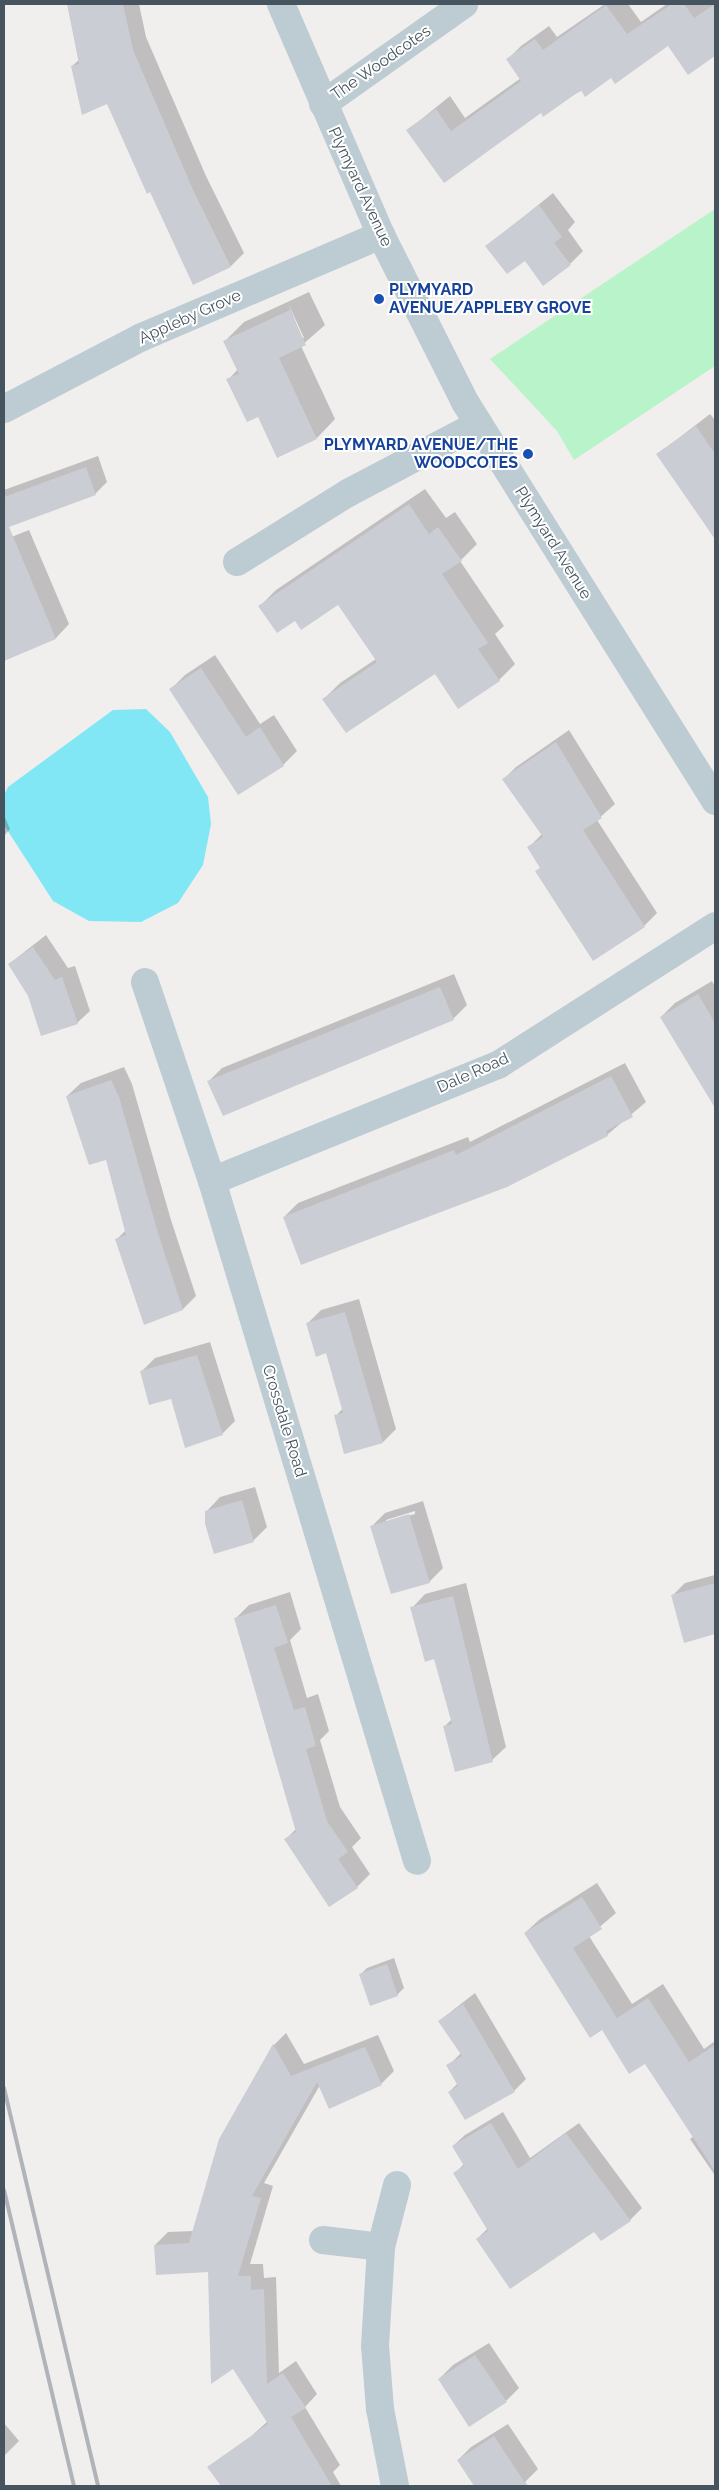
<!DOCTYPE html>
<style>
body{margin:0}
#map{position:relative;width:719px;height:2490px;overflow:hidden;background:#f1eeee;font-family:Raleway,sans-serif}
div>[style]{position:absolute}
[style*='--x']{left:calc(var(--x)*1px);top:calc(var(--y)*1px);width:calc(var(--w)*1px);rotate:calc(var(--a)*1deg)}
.green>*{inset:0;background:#b8f3c9}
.water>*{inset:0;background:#82e7f4}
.shadow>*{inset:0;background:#0003}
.building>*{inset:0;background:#caced4}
.minor>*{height:28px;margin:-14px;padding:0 14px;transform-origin:14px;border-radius:14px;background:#bdcbd2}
.rail>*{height:4px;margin:-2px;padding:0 2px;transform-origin:2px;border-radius:2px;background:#b0b4ba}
.dots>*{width:14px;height:14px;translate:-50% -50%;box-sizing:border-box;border:2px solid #fff;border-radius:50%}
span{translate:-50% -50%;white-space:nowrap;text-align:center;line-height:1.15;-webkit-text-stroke:4px #fff;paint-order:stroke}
.street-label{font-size:16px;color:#45545e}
.transit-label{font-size:16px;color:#164399;font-weight:700}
.left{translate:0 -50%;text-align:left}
.right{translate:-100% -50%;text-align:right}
.frame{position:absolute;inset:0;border:5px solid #45545e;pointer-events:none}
</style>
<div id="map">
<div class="green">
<div style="clip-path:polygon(715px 209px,715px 366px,574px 460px,557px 431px,490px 359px)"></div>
</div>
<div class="water">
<div style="clip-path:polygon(146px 709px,170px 732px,208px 797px,211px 824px,203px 865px,178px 903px,141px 922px,89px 921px,53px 901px,4px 825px,4px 795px,8px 787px,113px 710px)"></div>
</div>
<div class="shadow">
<div style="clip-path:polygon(70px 4px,139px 4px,146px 37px,206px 176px,244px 253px,231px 266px,194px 283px,108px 102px,72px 66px,80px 59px)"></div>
<div style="clip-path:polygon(605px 4px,628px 4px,641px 22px,667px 4px,715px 4px,715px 55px,688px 73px,668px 45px,541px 112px,445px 182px,408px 130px,450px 96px,465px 118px,521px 78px,507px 60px,521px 46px,549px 26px,557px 37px)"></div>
<div style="clip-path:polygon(553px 193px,575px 222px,568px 230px,583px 251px,570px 264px,525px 259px,487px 246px)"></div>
<div style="clip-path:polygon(evenodd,309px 292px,325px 325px,301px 346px,335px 419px,317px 438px,258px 415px,228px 380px,238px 369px,225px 341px,244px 322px,309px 292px,288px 303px,304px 338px,302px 338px,288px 303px)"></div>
<div style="clip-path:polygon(710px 414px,715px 420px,715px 539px,658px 454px)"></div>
<div style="clip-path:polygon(98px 456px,107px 482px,95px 494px,64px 506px,4px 516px,4px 490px)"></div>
<div style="clip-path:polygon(425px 489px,446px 518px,455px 512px,477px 544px,460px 561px,504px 626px,495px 634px,515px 664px,499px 680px,435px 672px,324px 699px,340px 683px,376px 659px,339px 604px,295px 619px,260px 606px,276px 590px)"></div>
<div style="clip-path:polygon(29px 530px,69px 624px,56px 638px,4px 660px,4px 540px)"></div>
<div style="clip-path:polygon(215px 655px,260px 724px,274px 715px,297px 751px,283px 765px,238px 793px,171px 689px,185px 675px)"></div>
<div style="clip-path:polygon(569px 730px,615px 804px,597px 820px,657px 913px,644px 926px,541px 867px,529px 847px,542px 834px,503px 780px,516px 767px)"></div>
<div style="clip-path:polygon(4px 815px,10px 829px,4px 836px)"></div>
<div style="clip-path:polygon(46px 935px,68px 968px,75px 966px,90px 1011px,77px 1023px,29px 996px,9px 964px)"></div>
<div style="clip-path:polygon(454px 974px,467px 1005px,453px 1019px,209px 1081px,222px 1068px)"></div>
<div style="clip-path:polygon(712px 981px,715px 987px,715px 1090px,709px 1094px,661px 1017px,675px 1003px)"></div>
<div style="clip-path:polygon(625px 1063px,646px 1102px,607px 1135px,284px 1217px,298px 1203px,468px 1137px,470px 1142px)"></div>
<div style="clip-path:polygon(124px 1067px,132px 1084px,171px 1220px,196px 1296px,183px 1309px,145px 1324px,116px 1240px,126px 1230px,107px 1158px,67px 1096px,81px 1083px)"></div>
<div style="clip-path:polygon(359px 1299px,396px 1429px,383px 1442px,336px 1416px,343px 1408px,327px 1352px,307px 1324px,321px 1310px)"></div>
<div style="clip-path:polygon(210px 1342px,235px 1421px,222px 1434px,141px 1372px,155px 1358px)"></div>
<div style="clip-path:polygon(255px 1487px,267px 1527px,253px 1541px,207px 1511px,220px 1497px)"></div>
<div style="clip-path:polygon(evenodd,423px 1501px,443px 1568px,429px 1582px,372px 1526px,385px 1513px,423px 1501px,415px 1511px,415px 1514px,386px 1522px,386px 1520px,415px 1511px)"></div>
<div style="clip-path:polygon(715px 1575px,715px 1633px,685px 1641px,673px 1595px,685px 1583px)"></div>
<div style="clip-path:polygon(466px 1583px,506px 1747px,492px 1760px,445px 1726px,452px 1719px,435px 1657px,412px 1608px,425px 1594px)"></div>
<div style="clip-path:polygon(290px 1592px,301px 1629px,290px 1640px,307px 1698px,318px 1694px,329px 1731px,320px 1740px,340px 1807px,361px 1838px,352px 1847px,370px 1874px,357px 1887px,285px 1840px,296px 1829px,236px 1618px,249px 1605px)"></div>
<div style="clip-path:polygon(597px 1883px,616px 1913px,589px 1936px,632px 2004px,663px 1984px,704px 2049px,715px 2041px,714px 2174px,690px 2139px,694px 2136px,645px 2063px,602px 2029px,525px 1933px,540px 1919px)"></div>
<div style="clip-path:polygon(394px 1958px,404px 1988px,397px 1995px,360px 1975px,367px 1968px)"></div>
<div style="clip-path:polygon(475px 1993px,526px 2079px,514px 2091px,449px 2092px,458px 2083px,448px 2066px,461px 2053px,439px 2021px)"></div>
<div style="clip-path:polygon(286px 2033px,304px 2064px,378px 2035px,394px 2071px,381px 2084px,320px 2085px,264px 2183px,273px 2186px,250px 2264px,263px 2264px,264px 2278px,276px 2277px,279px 2373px,296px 2361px,317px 2394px,305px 2407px,340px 2465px,333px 2472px,341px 2486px,272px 2486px,245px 2442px,268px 2421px,209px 2271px,155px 2245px,168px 2232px,194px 2231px,220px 2139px,274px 2045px)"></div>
<div style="clip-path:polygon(503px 2112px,530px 2158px,579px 2123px,642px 2208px,630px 2220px,595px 2230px,477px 2239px,488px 2228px,455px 2173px,464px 2164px,453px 2146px,465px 2135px)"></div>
<div style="clip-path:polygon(489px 2343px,519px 2388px,506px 2401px,439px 2379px,453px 2365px)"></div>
<div style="clip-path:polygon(4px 2423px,19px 2441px,4px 2456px)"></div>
<div style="clip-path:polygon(508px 2424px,538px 2469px,525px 2482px,528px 2486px,475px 2486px,458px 2460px,471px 2447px)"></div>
</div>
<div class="building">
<div style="clip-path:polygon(67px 4px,123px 4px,133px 50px,193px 190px,231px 267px,193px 285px,150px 192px,147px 194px,107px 104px,82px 115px,71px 66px,79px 64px)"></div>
<div style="clip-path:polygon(672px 4px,684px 4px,694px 18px,715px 4px,715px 56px,688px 75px,668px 46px,615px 84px,611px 78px,585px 97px,581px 90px,543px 117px,541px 113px,444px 183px,406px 130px,436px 109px,451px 131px,485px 107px,521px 81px,506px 59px,535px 39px,543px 50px,606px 5px,627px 34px)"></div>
<div style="clip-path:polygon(539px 205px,562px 237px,554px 243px,571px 265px,543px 286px,525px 261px,507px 274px,485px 246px)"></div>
<div style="clip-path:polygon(290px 310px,306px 345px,279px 358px,317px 439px,277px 458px,258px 417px,247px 422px,226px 379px,239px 374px,223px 341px)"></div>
<div style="clip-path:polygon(696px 426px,715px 454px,715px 539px,656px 454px)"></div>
<div style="clip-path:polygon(86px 467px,96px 495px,9px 527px,56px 639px,4px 661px,4px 497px)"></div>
<div style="clip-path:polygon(409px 504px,429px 534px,438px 527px,462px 561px,442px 574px,488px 643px,478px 649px,500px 681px,458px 709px,435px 674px,346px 733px,322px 699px,377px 662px,338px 605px,301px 630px,295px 621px,277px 633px,258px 606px)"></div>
<div style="clip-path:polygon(201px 668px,246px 737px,260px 727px,284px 766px,238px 795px,169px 689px)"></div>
<div style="clip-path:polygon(556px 742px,602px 818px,583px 830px,645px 927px,593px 961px,535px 871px,540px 868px,527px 847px,543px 837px,502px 779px)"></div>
<div style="clip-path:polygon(33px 947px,55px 980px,62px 977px,78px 1024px,41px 1036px,28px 996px,8px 964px)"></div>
<div style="clip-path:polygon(440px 987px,454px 1020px,223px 1116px,207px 1081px)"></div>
<div style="clip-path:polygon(698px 994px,715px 1023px,715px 1108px,660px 1017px)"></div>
<div style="clip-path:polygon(611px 1076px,633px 1117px,606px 1131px,608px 1136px,507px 1187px,301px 1265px,283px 1217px,454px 1150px,456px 1155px)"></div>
<div style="clip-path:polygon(111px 1080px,119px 1097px,158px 1233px,183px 1310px,144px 1325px,115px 1239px,126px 1235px,106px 1160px,89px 1165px,66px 1096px)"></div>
<div style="clip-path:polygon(345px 1312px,383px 1443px,344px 1454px,334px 1415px,343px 1413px,326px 1353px,316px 1357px,306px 1323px)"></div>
<div style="clip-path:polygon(197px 1355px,223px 1435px,185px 1448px,171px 1399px,149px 1405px,140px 1371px)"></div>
<div style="clip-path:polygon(242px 1500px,254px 1542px,214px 1554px,205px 1524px,205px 1511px)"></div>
<div style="clip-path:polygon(409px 1514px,430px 1583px,391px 1594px,370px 1526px)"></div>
<div style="clip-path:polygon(715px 1583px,715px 1634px,684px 1643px,671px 1595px)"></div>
<div style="clip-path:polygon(453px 1596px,493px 1762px,455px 1772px,443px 1726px,452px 1724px,434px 1659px,425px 1662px,410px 1607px)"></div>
<div style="clip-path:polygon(276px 1605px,288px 1643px,274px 1648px,294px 1710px,305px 1707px,316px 1746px,306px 1749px,327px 1821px,348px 1852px,338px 1859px,358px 1888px,329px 1907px,284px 1839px,296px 1832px,234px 1618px)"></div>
<div style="clip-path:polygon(582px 1897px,602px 1929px,573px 1948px,617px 2018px,648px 1998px,689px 2062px,715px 2045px,715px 2171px,645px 2064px,629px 2074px,602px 2030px,590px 2038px,524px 1933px)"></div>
<div style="clip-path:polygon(387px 1964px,398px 1996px,370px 2006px,359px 1974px)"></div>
<div style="clip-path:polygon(463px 2004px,515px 2092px,465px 2120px,448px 2092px,458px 2086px,446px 2065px,462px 2056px,438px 2021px)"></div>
<div style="clip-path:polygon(273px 2044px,291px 2076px,365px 2047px,382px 2085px,329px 2109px,317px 2082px,252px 2196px,261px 2198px,238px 2276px,251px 2276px,251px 2290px,264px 2289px,267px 2384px,283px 2373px,306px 2408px,291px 2417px,332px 2486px,221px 2486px,207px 2467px,268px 2424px,233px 2369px,211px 2384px,208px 2272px,156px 2275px,154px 2245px,189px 2243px,219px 2139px)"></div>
<div style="clip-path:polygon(491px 2123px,518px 2169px,566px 2133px,631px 2221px,601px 2241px,594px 2232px,510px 2289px,476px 2239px,488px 2231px,453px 2173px,464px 2166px,452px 2146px)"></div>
<div style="clip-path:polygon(475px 2355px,507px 2402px,469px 2427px,438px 2379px)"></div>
<div style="clip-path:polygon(494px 2436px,527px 2486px,474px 2486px,457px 2460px)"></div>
</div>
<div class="minor">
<div style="--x:281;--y:4;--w:252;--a:66.6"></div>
<div style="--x:381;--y:235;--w:187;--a:63.3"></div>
<div style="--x:465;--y:402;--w:471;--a:57.9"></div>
<div style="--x:323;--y:104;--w:173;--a:-35.3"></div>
<div style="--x:4;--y:409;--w:156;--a:-27.6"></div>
<div style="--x:142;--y:337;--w:260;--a:-23.1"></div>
<div style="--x:237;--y:562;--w:131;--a:-31.9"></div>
<div style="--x:348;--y:493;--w:148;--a:-27.8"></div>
<div style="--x:145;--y:982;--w:210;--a:71.4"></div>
<div style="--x:212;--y:1181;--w:710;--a:73.22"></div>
<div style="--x:212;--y:1181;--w:309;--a:-22.1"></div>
<div style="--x:498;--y:1065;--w:258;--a:-32.6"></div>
<div style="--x:323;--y:2240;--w:58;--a:6.9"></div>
<div style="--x:395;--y:2486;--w:78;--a:-101"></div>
<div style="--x:380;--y:2409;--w:63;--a:-94.5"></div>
<div style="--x:375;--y:2346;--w:99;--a:-86.5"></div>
<div style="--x:381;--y:2247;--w:64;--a:-75.5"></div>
</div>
<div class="rail">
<div style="--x:4;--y:2088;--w:409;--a:76.7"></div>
<div style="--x:4;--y:2190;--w:304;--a:76.7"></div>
</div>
<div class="dots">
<div style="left:379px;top:299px;background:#1a4fb4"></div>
<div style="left:528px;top:454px;background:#1a4fb4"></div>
</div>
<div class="street-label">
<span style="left:381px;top:63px;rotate:-35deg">The Woodcotes</span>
<span style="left:360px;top:187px;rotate:65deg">Plymyard Avenue</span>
<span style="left:190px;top:317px;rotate:-24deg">Appleby Grove</span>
<span style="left:553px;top:543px;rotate:58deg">Plymyard Avenue</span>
<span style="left:473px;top:1073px;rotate:-24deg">Dale Road</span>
<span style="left:284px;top:1421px;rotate:73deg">Crossdale Road</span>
</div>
<div class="transit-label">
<span class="left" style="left:389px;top:299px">PLYMYARD<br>AVENUE/APPLEBY GROVE</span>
<span class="right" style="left:518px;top:454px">PLYMYARD AVENUE/THE<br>WOODCOTES</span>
</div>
<div class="frame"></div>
</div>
